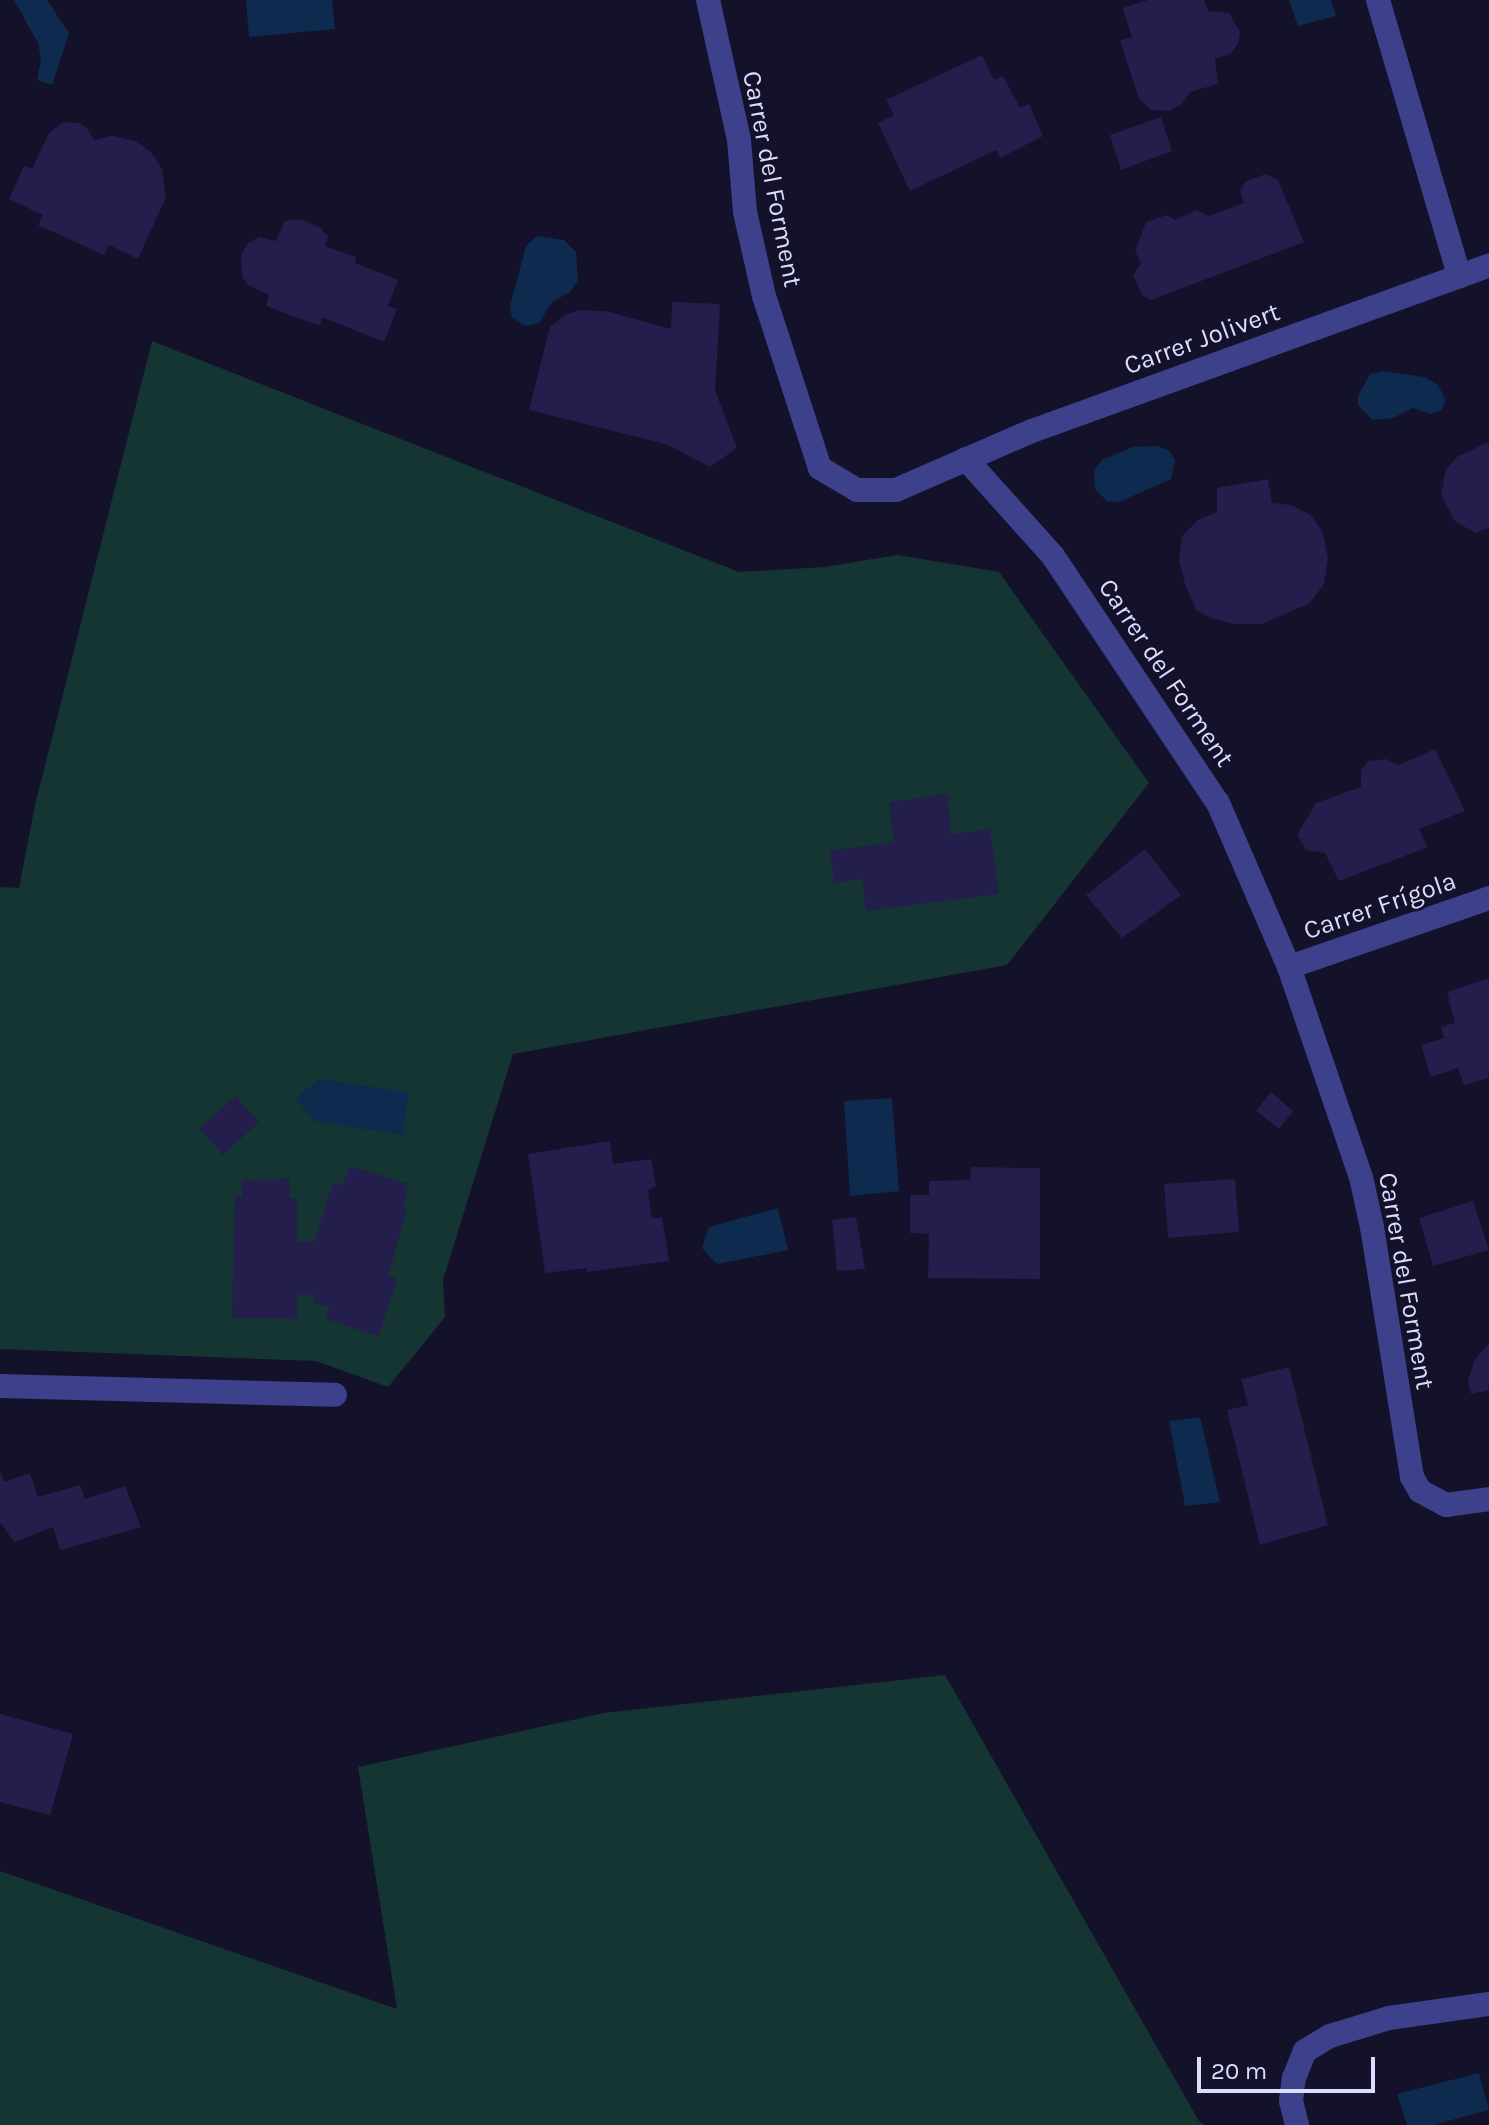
<!DOCTYPE html>
<meta charset="utf-8">
<style>
body{margin:0}
#map{position:relative;width:1489px;height:2125px;overflow:hidden;background:#14112b;font-family:Karla,sans-serif}
div>[style]{position:absolute}
[style*='--x']{left:calc(var(--x)*1px);top:calc(var(--y)*1px);width:calc(var(--w)*1px);rotate:calc(var(--a)*1deg)}
.green>*{inset:0;background:#143532}
.water>*{inset:0;background:#0e2a4e}
.building>*{inset:0;background:#231e4c}
.street>*{height:24px;margin:-12px;padding:0 12px;transform-origin:12px;border-radius:12px;background:#3d408a}
span{translate:-50% -50%;white-space:nowrap;text-align:center;line-height:1.15;-webkit-text-stroke:6px #14112b;paint-order:stroke}
.street-label{font-size:26px;color:#dddcff}
.scale{position:absolute;left:1197px;top:2057px;width:178px;height:36px;box-sizing:border-box;border:4px solid #dddcff;border-top:0;padding-left:10px;font-size:24px;line-height:28px;white-space:nowrap;color:#dddcff;-webkit-text-stroke:6px #14112b;paint-order:stroke}
</style>
<div id="map">
<div class="green">
<div style="clip-path:polygon(152px 341px,739px 572px,824px 567px,897px 555px,999px 572px,1149px 783px,1007px 965px,513px 1054px,443px 1280px,445px 1317px,388px 1387px,316px 1361px,0 1349px,0 887px,19px 888px,35px 805px)"></div>
<div style="clip-path:polygon(945px 1675px,1199px 2121px,1205px 2125px,0 2125px,0 1871px,397px 2009px,358px 1767px,604px 1713px)"></div>
</div>
<div class="water">
<div style="clip-path:polygon(14px 0,47px 0,69px 33px,52px 85px,37px 80px,41px 59px,38px 43px)"></div>
<div style="clip-path:polygon(246px 0,332px 0,335px 29px,249px 37px)"></div>
<div style="clip-path:polygon(1289px 0,1331px 0,1336px 16px,1298px 26px)"></div>
<div style="clip-path:polygon(537px 236px,564px 240px,576px 252px,578px 280px,570px 292px,552px 302px,539px 323px,526px 326px,512px 318px,510px 306px,526px 246px)"></div>
<div style="clip-path:polygon(1382px 371px,1424px 377px,1438px 385px,1446px 401px,1441px 410px,1430px 414px,1413px 408px,1393px 418px,1372px 420px,1358px 405px,1358px 396px,1370px 374px)"></div>
<div style="clip-path:polygon(1158px 446px,1169px 451px,1175px 460px,1171px 479px,1119px 502px,1107px 501px,1095px 489px,1094px 470px,1102px 460px,1133px 447px)"></div>
<div style="clip-path:polygon(320px 1079px,409px 1093px,403px 1135px,314px 1121px,296px 1098px)"></div>
<div style="clip-path:polygon(892px 1098px,899px 1191px,850px 1196px,844px 1101px)"></div>
<div style="clip-path:polygon(778px 1208px,788px 1250px,717px 1264px,702px 1248px,709px 1227px)"></div>
<div style="clip-path:polygon(1200px 1417px,1220px 1502px,1185px 1506px,1169px 1421px)"></div>
<div style="clip-path:polygon(1479px 2073px,1489px 2110px,1433px 2125px,1407px 2125px,1397px 2094px)"></div>
</div>
<div class="building">
<div style="clip-path:polygon(1148px 0,1204px 0,1208px 11px,1229px 13px,1240px 32px,1238px 44px,1230px 54px,1215px 59px,1218px 84px,1190px 92px,1182px 104px,1170px 111px,1151px 110px,1139px 99px,1120px 40px,1132px 38px,1123px 8px)"></div>
<div style="clip-path:polygon(982px 55px,994px 80px,1003px 76px,1020px 108px,1029px 104px,1043px 136px,1000px 158px,996px 150px,910px 191px,878px 123px,894px 115px,886px 100px)"></div>
<div style="clip-path:polygon(1161px 117px,1172px 151px,1121px 170px,1110px 135px)"></div>
<div style="clip-path:polygon(63px 122px,79px 123px,87px 128px,94px 140px,112px 136px,135px 141px,151px 152px,162px 169px,166px 197px,138px 259px,109px 245px,104px 255px,38px 225px,43px 215px,9px 199px,24px 166px,32px 169px,49px 133px)"></div>
<div style="clip-path:polygon(1266px 174px,1278px 180px,1304px 242px,1151px 300px,1142px 295px,1133px 275px,1141px 263px,1135px 251px,1146px 222px,1167px 215px,1175px 220px,1197px 210px,1209px 216px,1244px 203px,1240px 190px,1246px 181px)"></div>
<div style="clip-path:polygon(300px 219px,321px 228px,328px 237px,325px 246px,356px 257px,355px 263px,398px 280px,388px 306px,397px 309px,384px 342px,322px 317px,320px 326px,266px 306px,269px 295px,248px 285px,242px 277px,241px 255px,248px 243px,259px 237px,276px 241px,285px 221px)"></div>
<div style="clip-path:polygon(672px 302px,720px 304px,715px 390px,737px 448px,710px 467px,666px 444px,529px 410px,550px 327px,565px 315px,580px 310px,605px 311px,671px 329px)"></div>
<div style="clip-path:polygon(1489px 442px,1489px 528px,1475px 533px,1455px 521px,1441px 495px,1446px 469px,1458px 456px)"></div>
<div style="clip-path:polygon(1268px 479px,1272px 503px,1291px 505px,1311px 515px,1323px 533px,1328px 559px,1324px 584px,1310px 603px,1262px 624px,1234px 624px,1211px 618px,1196px 610px,1185px 584px,1179px 561px,1182px 536px,1198px 520px,1217px 512px,1217px 488px)"></div>
<div style="clip-path:polygon(1435px 749px,1465px 811px,1419px 829px,1428px 847px,1339px 881px,1325px 853px,1306px 850px,1297px 835px,1316px 803px,1361px 787px,1361px 770px,1368px 761px,1386px 759px,1399px 765px)"></div>
<div style="clip-path:polygon(947px 794px,951px 834px,990px 829px,999px 894px,866px 911px,862px 879px,834px 883px,830px 851px,894px 842px,889px 802px)"></div>
<div style="clip-path:polygon(1145px 849px,1181px 895px,1122px 938px,1086px 895px)"></div>
<div style="clip-path:polygon(1489px 978px,1489px 1078px,1464px 1085px,1458px 1068px,1431px 1077px,1421px 1045px,1444px 1038px,1441px 1027px,1455px 1023px,1447px 992px)"></div>
<div style="clip-path:polygon(1271px 1092px,1293px 1111px,1279px 1129px,1256px 1111px)"></div>
<div style="clip-path:polygon(235px 1096px,259px 1122px,223px 1155px,200px 1129px)"></div>
<div style="clip-path:polygon(610px 1141px,613px 1164px,651px 1159px,656px 1186px,648px 1190px,652px 1218px,662px 1218px,669px 1261px,587px 1272px,587px 1268px,545px 1273px,528px 1154px)"></div>
<div style="clip-path:polygon(350px 1166px,408px 1184px,403px 1206px,407px 1209px,388px 1276px,397px 1279px,379px 1336px,325px 1319px,330px 1307px,314px 1303px,314px 1295px,297px 1295px,297px 1319px,232px 1318px,235px 1196px,242px 1196px,242px 1180px,290px 1179px,290px 1198px,297px 1198px,297px 1242px,314px 1241px,333px 1183px,342px 1186px)"></div>
<div style="clip-path:polygon(971px 1167px,1040px 1168px,1040px 1279px,928px 1278px,929px 1234px,910px 1233px,910px 1195px,929px 1195px,929px 1181px,970px 1180px)"></div>
<div style="clip-path:polygon(1235px 1179px,1239px 1232px,1168px 1238px,1164px 1184px)"></div>
<div style="clip-path:polygon(1473px 1201px,1489px 1250px,1433px 1266px,1419px 1218px)"></div>
<div style="clip-path:polygon(856px 1217px,865px 1269px,837px 1271px,832px 1220px)"></div>
<div style="clip-path:polygon(1489px 1343px,1489px 1390px,1471px 1394px,1468px 1380px,1475px 1359px)"></div>
<div style="clip-path:polygon(1289px 1367px,1328px 1525px,1260px 1545px,1227px 1410px,1248px 1405px,1241px 1379px)"></div>
<div style="clip-path:polygon(0 1470px,4px 1482px,30px 1473px,38px 1497px,80px 1485px,85px 1499px,125px 1486px,141px 1527px,60px 1550px,53px 1527px,14px 1542px,0 1522px)"></div>
<div style="clip-path:polygon(0 1714px,73px 1734px,50px 1815px,0 1802px)"></div>
</div>
<div class="street">
<div style="--x:708;--y:0;--w:143;--a:77.5"></div>
<div style="--x:739;--y:140;--w:72;--a:85.2"></div>
<div style="--x:745;--y:212;--w:86;--a:77.3"></div>
<div style="--x:764;--y:296;--w:181;--a:72"></div>
<div style="--x:820;--y:468;--w:43;--a:30.7"></div>
<div style="--x:857;--y:490;--w:39;--a:0"></div>
<div style="--x:896;--y:490;--w:148;--a:-23.5"></div>
<div style="--x:1032;--y:431;--w:486;--a:-19.9"></div>
<div style="--x:1378;--y:0;--w:288;--a:73.6"></div>
<div style="--x:966;--y:459;--w:130;--a:48.1"></div>
<div style="--x:1053;--y:556;--w:297;--a:56.3"></div>
<div style="--x:1218;--y:803;--w:179;--a:66.6"></div>
<div style="--x:1289;--y:967;--w:222;--a:71.1"></div>
<div style="--x:1361;--y:1177;--w:51;--a:77.6"></div>
<div style="--x:1372;--y:1227;--w:253;--a:80.9"></div>
<div style="--x:1412;--y:1477;--w:16;--a:60"></div>
<div style="--x:1420;--y:1491;--w:30;--a:28"></div>
<div style="--x:1446;--y:1505;--w:43;--a:-7.9"></div>
<div style="--x:1289;--y:967;--w:212;--a:-19"></div>
<div style="--x:0;--y:1386;--w:335;--a:1.5"></div>
<div style="--x:1297;--y:2125;--w:25;--a:-104"></div>
<div style="--x:1291;--y:2101;--w:23;--a:-83"></div>
<div style="--x:1294;--y:2078;--w:29;--a:-68"></div>
<div style="--x:1305;--y:2051;--w:29;--a:-31"></div>
<div style="--x:1330;--y:2036;--w:62;--a:-17"></div>
<div style="--x:1389;--y:2018;--w:101;--a:-8"></div>
</div>
<div class="street-label">
<span style="left:772px;top:179px;rotate:79deg">Carrer del Forment</span>
<span style="left:1202px;top:339px;rotate:-20deg">Carrer Jolivert</span>
<span style="left:1166px;top:673px;rotate:56deg">Carrer del Forment</span>
<span style="left:1380px;top:906px;rotate:-19deg">Carrer Frígola</span>
<span style="left:1406px;top:1281px;rotate:80deg">Carrer del Forment</span>
</div>
<div class="scale">20 m</div>
</div>
